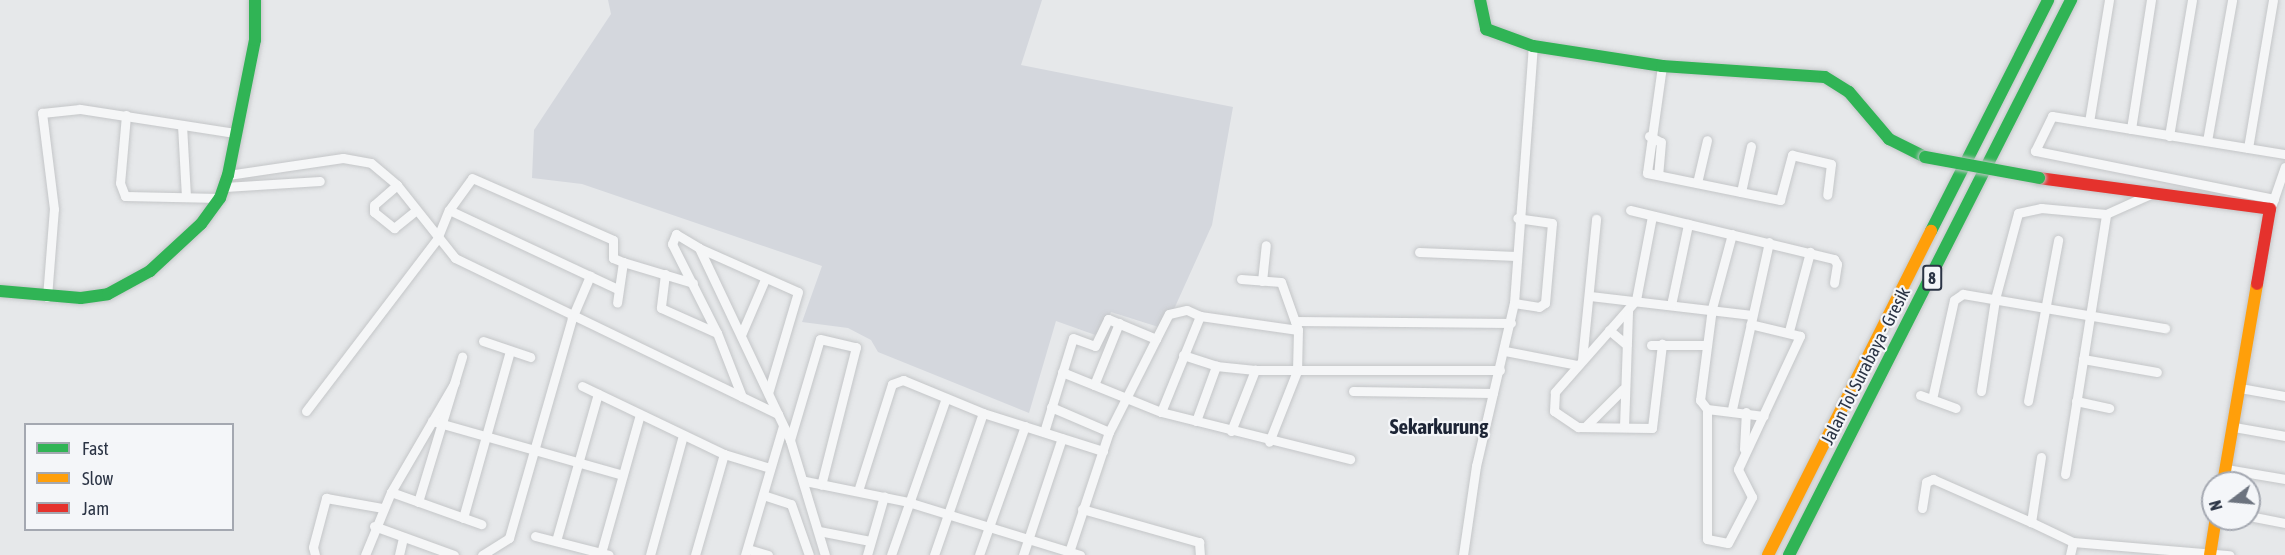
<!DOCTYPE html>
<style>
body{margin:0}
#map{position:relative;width:2285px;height:555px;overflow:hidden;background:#e6e8ea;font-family:"Asap Condensed",sans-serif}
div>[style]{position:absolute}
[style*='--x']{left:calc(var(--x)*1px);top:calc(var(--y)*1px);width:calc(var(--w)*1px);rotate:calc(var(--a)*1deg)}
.built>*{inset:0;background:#d4d7dd}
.roads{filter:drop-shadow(0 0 2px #c4c6c8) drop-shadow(0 0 2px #c4c6c8)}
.street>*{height:9px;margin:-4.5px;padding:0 4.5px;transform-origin:4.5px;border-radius:4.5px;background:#f5f6f7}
.fast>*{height:12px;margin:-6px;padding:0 6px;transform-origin:6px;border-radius:6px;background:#30b455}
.slow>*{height:12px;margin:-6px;padding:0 6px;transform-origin:6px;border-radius:6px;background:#ff9f0a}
.jam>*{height:12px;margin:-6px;padding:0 6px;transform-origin:6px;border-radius:6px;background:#e5322d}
.bridges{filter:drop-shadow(0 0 2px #c4c6c8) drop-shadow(0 0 2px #c4c6c8)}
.fast-bridge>*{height:12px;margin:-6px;padding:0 6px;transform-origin:6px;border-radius:6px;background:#30b455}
span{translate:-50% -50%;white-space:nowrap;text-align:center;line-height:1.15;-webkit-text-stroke:4.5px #f4f6f9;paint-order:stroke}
.shield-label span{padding:2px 4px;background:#f4f6f9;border:2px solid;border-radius:4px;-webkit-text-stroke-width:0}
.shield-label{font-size:16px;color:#2b3445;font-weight:700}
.street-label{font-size:18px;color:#2b3445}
.quarter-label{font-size:21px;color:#1d2536;font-weight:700}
.legend{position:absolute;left:24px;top:423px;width:210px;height:108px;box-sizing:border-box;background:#f4f6f9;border:2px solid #a4a8b1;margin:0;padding:8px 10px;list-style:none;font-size:18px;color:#2b3445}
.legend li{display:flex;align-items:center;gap:12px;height:30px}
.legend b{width:30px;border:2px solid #a4a8b1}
.north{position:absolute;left:2201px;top:471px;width:60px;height:60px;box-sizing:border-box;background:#f4f6f9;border:2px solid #a4a8b1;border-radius:50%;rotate:254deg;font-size:16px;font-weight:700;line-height:24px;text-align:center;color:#2b3445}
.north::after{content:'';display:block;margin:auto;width:21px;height:27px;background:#6c737f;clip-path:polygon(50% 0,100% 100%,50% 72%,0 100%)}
</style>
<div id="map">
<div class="built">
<div style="clip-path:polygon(608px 0,1042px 0,1021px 65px,1233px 107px,1212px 225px,1165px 329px,1111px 312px,1101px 337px,1056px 321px,1029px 413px,878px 352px,871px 340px,848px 328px,802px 322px,822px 266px,582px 184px,532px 178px,534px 130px,611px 14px)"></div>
</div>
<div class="roads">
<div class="street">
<div style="--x:1662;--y:66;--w:108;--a:98"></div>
<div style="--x:1647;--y:173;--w:136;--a:11.5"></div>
<div style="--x:1780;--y:200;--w:47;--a:-75.1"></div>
<div style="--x:1792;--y:155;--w:40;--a:13"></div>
<div style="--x:1831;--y:164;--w:31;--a:97"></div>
<div style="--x:126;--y:115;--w:68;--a:95"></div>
<div style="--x:120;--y:183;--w:14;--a:69"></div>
<div style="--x:125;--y:196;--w:95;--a:1.2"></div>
<div style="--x:2089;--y:122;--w:124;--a:-80.7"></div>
<div style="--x:182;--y:125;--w:71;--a:86.8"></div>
<div style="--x:2131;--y:129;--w:131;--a:-81.2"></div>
<div style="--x:1649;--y:136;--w:13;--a:27"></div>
<div style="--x:1661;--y:142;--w:33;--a:95"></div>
<div style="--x:2169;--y:136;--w:138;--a:-80.4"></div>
<div style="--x:2207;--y:141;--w:143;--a:-79.9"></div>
<div style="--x:2248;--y:148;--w:150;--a:-80.4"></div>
<div style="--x:228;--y:175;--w:116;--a:-8.4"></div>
<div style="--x:343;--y:158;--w:28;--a:10"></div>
<div style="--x:371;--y:163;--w:34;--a:40"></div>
<div style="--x:397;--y:185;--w:93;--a:51.5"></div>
<div style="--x:455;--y:258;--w:359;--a:25.8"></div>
<div style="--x:1697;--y:183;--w:44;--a:-76.9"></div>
<div style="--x:397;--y:185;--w:30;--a:139"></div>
<div style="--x:374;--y:205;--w:7;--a:90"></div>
<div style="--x:374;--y:212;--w:26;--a:39"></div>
<div style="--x:394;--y:228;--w:28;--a:-39"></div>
<div style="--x:225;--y:187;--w:95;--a:-3.6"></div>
<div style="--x:1741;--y:192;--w:47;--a:-77.7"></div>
<div style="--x:2274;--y:199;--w:244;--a:-168.6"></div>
<div style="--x:2035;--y:151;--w:39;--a:-64"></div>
<div style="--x:2052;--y:116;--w:236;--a:9.3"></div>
<div style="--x:2272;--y:204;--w:39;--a:-71"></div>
<div style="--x:449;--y:210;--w:187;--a:25.1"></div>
<div style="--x:1630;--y:210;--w:210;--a:13.5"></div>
<div style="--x:1834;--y:259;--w:6;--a:59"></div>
<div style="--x:1837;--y:264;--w:19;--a:99"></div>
<div style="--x:1652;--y:216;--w:86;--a:100.8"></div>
<div style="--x:1636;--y:300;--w:123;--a:131.4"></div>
<div style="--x:1555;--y:392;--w:19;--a:93"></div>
<div style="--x:1554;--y:411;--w:29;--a:34"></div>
<div style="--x:1578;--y:427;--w:74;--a:0.8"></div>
<div style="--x:1652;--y:428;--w:85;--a:-83.2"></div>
<div style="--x:1732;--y:234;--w:77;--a:105.1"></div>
<div style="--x:1712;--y:308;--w:93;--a:97.4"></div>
<div style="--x:1700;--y:400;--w:11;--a:52"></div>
<div style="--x:1707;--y:409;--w:57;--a:7"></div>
<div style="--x:699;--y:248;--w:108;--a:24"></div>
<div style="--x:798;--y:292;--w:105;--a:106.5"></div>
<div style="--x:1419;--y:252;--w:97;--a:2.4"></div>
<div style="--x:623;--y:262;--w:73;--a:16.7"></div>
<div style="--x:665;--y:274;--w:34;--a:97"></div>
<div style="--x:661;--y:308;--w:61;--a:24.1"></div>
<div style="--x:1241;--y:279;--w:40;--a:4.3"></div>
<div style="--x:1281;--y:282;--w:51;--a:70.5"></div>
<div style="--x:1298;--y:330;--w:41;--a:91.4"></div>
<div style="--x:1297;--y:371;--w:76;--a:111.5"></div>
<div style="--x:1262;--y:281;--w:36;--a:-84"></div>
<div style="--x:1590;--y:296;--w:163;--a:6.7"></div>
<div style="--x:47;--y:297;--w:88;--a:-85.5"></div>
<div style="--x:54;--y:209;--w:97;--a:-97.1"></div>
<div style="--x:42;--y:113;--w:38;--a:-6"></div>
<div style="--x:80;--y:109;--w:157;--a:8.8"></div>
<div style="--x:1514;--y:303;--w:25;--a:9"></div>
<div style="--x:1539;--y:307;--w:7;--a:-34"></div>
<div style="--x:1545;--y:303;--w:80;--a:-85"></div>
<div style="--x:1552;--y:223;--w:35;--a:-172"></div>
<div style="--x:1671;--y:305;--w:83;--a:-78.1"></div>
<div style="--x:1295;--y:321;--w:216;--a:0.5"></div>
<div style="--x:1609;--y:330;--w:23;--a:40"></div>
<div style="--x:1789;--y:331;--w:82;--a:-75.1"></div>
<div style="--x:741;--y:335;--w:61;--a:-66.8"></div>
<div style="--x:483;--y:341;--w:50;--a:18.8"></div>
<div style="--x:1651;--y:345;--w:54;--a:0"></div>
<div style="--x:1505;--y:351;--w:73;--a:11"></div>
<div style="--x:1183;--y:355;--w:35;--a:18"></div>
<div style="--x:1216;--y:366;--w:39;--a:6"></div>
<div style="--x:1255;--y:370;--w:245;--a:0"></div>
<div style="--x:2083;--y:359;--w:75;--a:10"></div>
<div style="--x:1582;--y:360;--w:142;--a:-84.3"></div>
<div style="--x:1062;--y:372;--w:107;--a:22"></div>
<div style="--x:1161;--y:412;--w:195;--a:14"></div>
<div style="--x:1094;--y:385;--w:67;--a:-68"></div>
<div style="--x:582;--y:386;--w:157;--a:25.6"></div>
<div style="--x:724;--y:454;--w:48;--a:16.9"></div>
<div style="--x:2240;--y:388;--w:46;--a:10.1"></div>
<div style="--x:1353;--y:391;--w:140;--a:0.8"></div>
<div style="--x:1981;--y:391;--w:93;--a:-81.3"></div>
<div style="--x:1995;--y:299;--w:89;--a:-75"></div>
<div style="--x:2018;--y:213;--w:24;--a:-12"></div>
<div style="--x:2041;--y:208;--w:65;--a:5.3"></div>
<div style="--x:2106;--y:214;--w:51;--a:-24.1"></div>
<div style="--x:1920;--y:395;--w:38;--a:20"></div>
<div style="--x:742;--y:397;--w:69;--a:-111.3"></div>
<div style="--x:717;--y:333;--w:100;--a:-116.8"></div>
<div style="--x:672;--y:244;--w:11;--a:-68"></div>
<div style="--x:676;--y:234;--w:27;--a:31"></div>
<div style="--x:699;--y:248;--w:212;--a:64.6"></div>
<div style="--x:790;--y:440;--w:120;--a:73.1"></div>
<div style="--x:1932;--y:399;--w:101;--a:-77.5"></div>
<div style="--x:1954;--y:300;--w:11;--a:-34"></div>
<div style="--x:1963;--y:294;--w:205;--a:9.6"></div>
<div style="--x:2028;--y:401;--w:164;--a:-79.4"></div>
<div style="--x:2076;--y:401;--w:34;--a:12"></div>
<div style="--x:1051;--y:407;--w:63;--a:23.3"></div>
<div style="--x:1707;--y:409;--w:130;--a:90"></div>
<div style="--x:1707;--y:539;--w:21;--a:11"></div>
<div style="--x:1728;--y:543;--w:52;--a:-62.4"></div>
<div style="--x:1752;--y:497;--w:31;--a:-117"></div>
<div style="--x:1738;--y:469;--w:147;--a:-65"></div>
<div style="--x:1800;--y:336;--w:51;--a:-166.5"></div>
<div style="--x:1732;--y:409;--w:171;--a:-77.5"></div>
<div style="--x:306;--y:411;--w:216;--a:-52.7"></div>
<div style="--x:437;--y:239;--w:31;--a:-68"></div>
<div style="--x:449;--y:210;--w:39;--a:-54"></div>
<div style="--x:472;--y:178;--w:154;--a:23.7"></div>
<div style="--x:613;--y:240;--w:18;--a:90"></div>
<div style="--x:613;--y:258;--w:11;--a:22"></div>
<div style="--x:623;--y:262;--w:41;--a:98.3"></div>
<div style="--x:1161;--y:412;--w:104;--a:-67.9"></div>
<div style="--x:1200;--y:316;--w:99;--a:8.1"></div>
<div style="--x:432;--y:421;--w:198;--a:15.8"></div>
<div style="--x:1196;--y:421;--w:59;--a:-70"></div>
<div style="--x:1586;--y:426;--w:52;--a:-45"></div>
<div style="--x:1624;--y:427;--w:117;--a:-88"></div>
<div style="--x:2234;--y:427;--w:52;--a:10"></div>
<div style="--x:1231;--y:431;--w:66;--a:-68.5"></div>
<div style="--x:1044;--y:432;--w:98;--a:-72.9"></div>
<div style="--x:1073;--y:338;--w:23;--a:20"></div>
<div style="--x:1095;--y:346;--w:30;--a:-64"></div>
<div style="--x:1108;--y:319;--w:52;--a:22.6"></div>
<div style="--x:1156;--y:339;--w:28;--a:-63"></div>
<div style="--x:1169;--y:314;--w:18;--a:-13"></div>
<div style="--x:1187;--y:310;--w:14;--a:25"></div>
<div style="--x:790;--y:440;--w:105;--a:-73.5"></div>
<div style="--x:820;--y:339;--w:37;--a:13"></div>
<div style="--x:856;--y:347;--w:142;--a:104.2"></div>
<div style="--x:1744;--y:449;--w:37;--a:-87"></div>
<div style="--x:2041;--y:457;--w:66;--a:98.7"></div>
<div style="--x:2031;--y:522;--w:47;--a:25.5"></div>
<div style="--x:2073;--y:542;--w:157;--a:4.8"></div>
<div style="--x:2226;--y:469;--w:60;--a:9.6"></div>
<div style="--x:2065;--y:474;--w:263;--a:-81"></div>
<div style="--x:805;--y:481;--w:105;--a:11.5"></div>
<div style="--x:908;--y:502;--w:180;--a:17.1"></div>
<div style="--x:858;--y:491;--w:112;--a:-72.4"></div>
<div style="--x:892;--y:384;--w:12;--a:-20"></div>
<div style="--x:903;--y:380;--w:87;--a:22.4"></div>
<div style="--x:983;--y:413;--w:126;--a:17.6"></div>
<div style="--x:391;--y:492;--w:96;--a:19.6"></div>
<div style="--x:763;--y:495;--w:29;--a:18"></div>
<div style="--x:791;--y:504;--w:54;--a:70.6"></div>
<div style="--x:418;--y:502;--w:152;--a:-73.1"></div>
<div style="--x:1922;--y:508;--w:26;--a:-81"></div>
<div style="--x:1926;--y:482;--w:8;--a:-23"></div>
<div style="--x:1933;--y:479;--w:107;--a:23.7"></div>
<div style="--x:1082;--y:509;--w:122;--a:15.8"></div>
<div style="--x:1199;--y:542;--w:13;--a:86"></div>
<div style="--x:2249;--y:516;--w:37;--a:11"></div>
<div style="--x:463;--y:518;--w:173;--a:-74.3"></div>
<div style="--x:374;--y:526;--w:85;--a:19.9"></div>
<div style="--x:819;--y:531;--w:52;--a:11.1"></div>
<div style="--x:535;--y:536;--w:76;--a:14.4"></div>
<div style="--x:556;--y:541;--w:153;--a:-74.1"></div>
<div style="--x:748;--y:549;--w:21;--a:17"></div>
<div style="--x:601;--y:553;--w:144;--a:-74.3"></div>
<div style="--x:315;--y:555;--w:8;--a:-104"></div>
<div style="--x:313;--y:547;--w:51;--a:-75.1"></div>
<div style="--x:326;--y:498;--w:58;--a:10"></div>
<div style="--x:365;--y:555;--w:68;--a:-67.6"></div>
<div style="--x:391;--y:492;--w:127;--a:-59.8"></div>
<div style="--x:399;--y:555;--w:18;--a:-77"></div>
<div style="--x:482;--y:555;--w:32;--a:-32"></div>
<div style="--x:509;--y:538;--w:229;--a:-74"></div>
<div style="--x:572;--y:318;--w:46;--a:-66.8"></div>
<div style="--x:650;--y:555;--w:124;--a:-74.6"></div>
<div style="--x:695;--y:555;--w:105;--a:-74"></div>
<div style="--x:745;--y:555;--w:134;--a:-73.6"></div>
<div style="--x:867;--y:555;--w:61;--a:-73.9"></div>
<div style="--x:891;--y:555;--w:166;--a:-70.7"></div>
<div style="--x:934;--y:555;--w:150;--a:-71"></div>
<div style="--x:979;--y:555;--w:137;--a:-70.4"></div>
<div style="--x:1023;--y:555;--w:123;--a:-71.6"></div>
<div style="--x:1068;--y:555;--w:130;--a:-71.6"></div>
<div style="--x:1109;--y:432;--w:104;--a:-63.2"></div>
<div style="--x:1463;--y:555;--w:90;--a:-81.7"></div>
<div style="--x:1476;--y:466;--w:167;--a:-76.9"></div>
<div style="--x:1514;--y:303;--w:258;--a:-85.8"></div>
<div style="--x:2070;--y:555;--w:13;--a:-77"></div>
</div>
<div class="fast">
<div style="--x:1480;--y:0;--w:30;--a:78"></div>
<div style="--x:1486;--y:29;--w:50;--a:19.9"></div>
<div style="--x:1533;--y:46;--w:131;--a:8.8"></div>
<div style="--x:1662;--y:66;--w:163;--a:3.9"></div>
<div style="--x:1825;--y:77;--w:28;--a:32"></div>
<div style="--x:1849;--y:92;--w:62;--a:49.6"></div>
<div style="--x:1889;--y:139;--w:40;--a:26.6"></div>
<div style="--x:1931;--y:231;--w:259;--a:-63.1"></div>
<div style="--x:0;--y:291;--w:81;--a:4.9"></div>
<div style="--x:81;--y:298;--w:27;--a:-8"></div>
<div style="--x:108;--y:294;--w:48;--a:-28.7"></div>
<div style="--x:150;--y:271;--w:69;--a:-42.7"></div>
<div style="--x:201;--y:224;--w:32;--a:-54"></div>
<div style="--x:220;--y:198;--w:24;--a:-71"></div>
<div style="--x:228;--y:175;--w:138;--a:-78.7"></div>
<div style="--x:255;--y:40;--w:40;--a:-90"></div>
<div style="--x:1789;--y:555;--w:623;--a:-63.06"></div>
</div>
<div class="slow">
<div style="--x:2223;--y:483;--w:202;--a:-80.3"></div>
<div style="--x:1768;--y:555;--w:363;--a:-63.3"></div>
<div style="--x:2210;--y:555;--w:36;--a:-81"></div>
</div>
<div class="jam">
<div style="--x:2039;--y:178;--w:233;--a:7.6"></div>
<div style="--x:2270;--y:209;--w:76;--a:99.8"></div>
</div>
</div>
<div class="bridges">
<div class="fast-bridge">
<div style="--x:1925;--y:157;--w:116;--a:10.4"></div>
</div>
</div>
<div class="shield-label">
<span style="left:1932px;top:278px">8</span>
</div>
<div class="street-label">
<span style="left:1866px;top:366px;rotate:-63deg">Jalan Tol Surabaya - Gresik</span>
</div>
<div class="quarter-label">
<span style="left:1439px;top:426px">Sekarkurung</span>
</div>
<ul class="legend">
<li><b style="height:8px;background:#30b455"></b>Fast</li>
<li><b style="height:8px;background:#ff9f0a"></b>Slow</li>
<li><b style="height:8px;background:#e5322d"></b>Jam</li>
</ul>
<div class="north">N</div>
</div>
